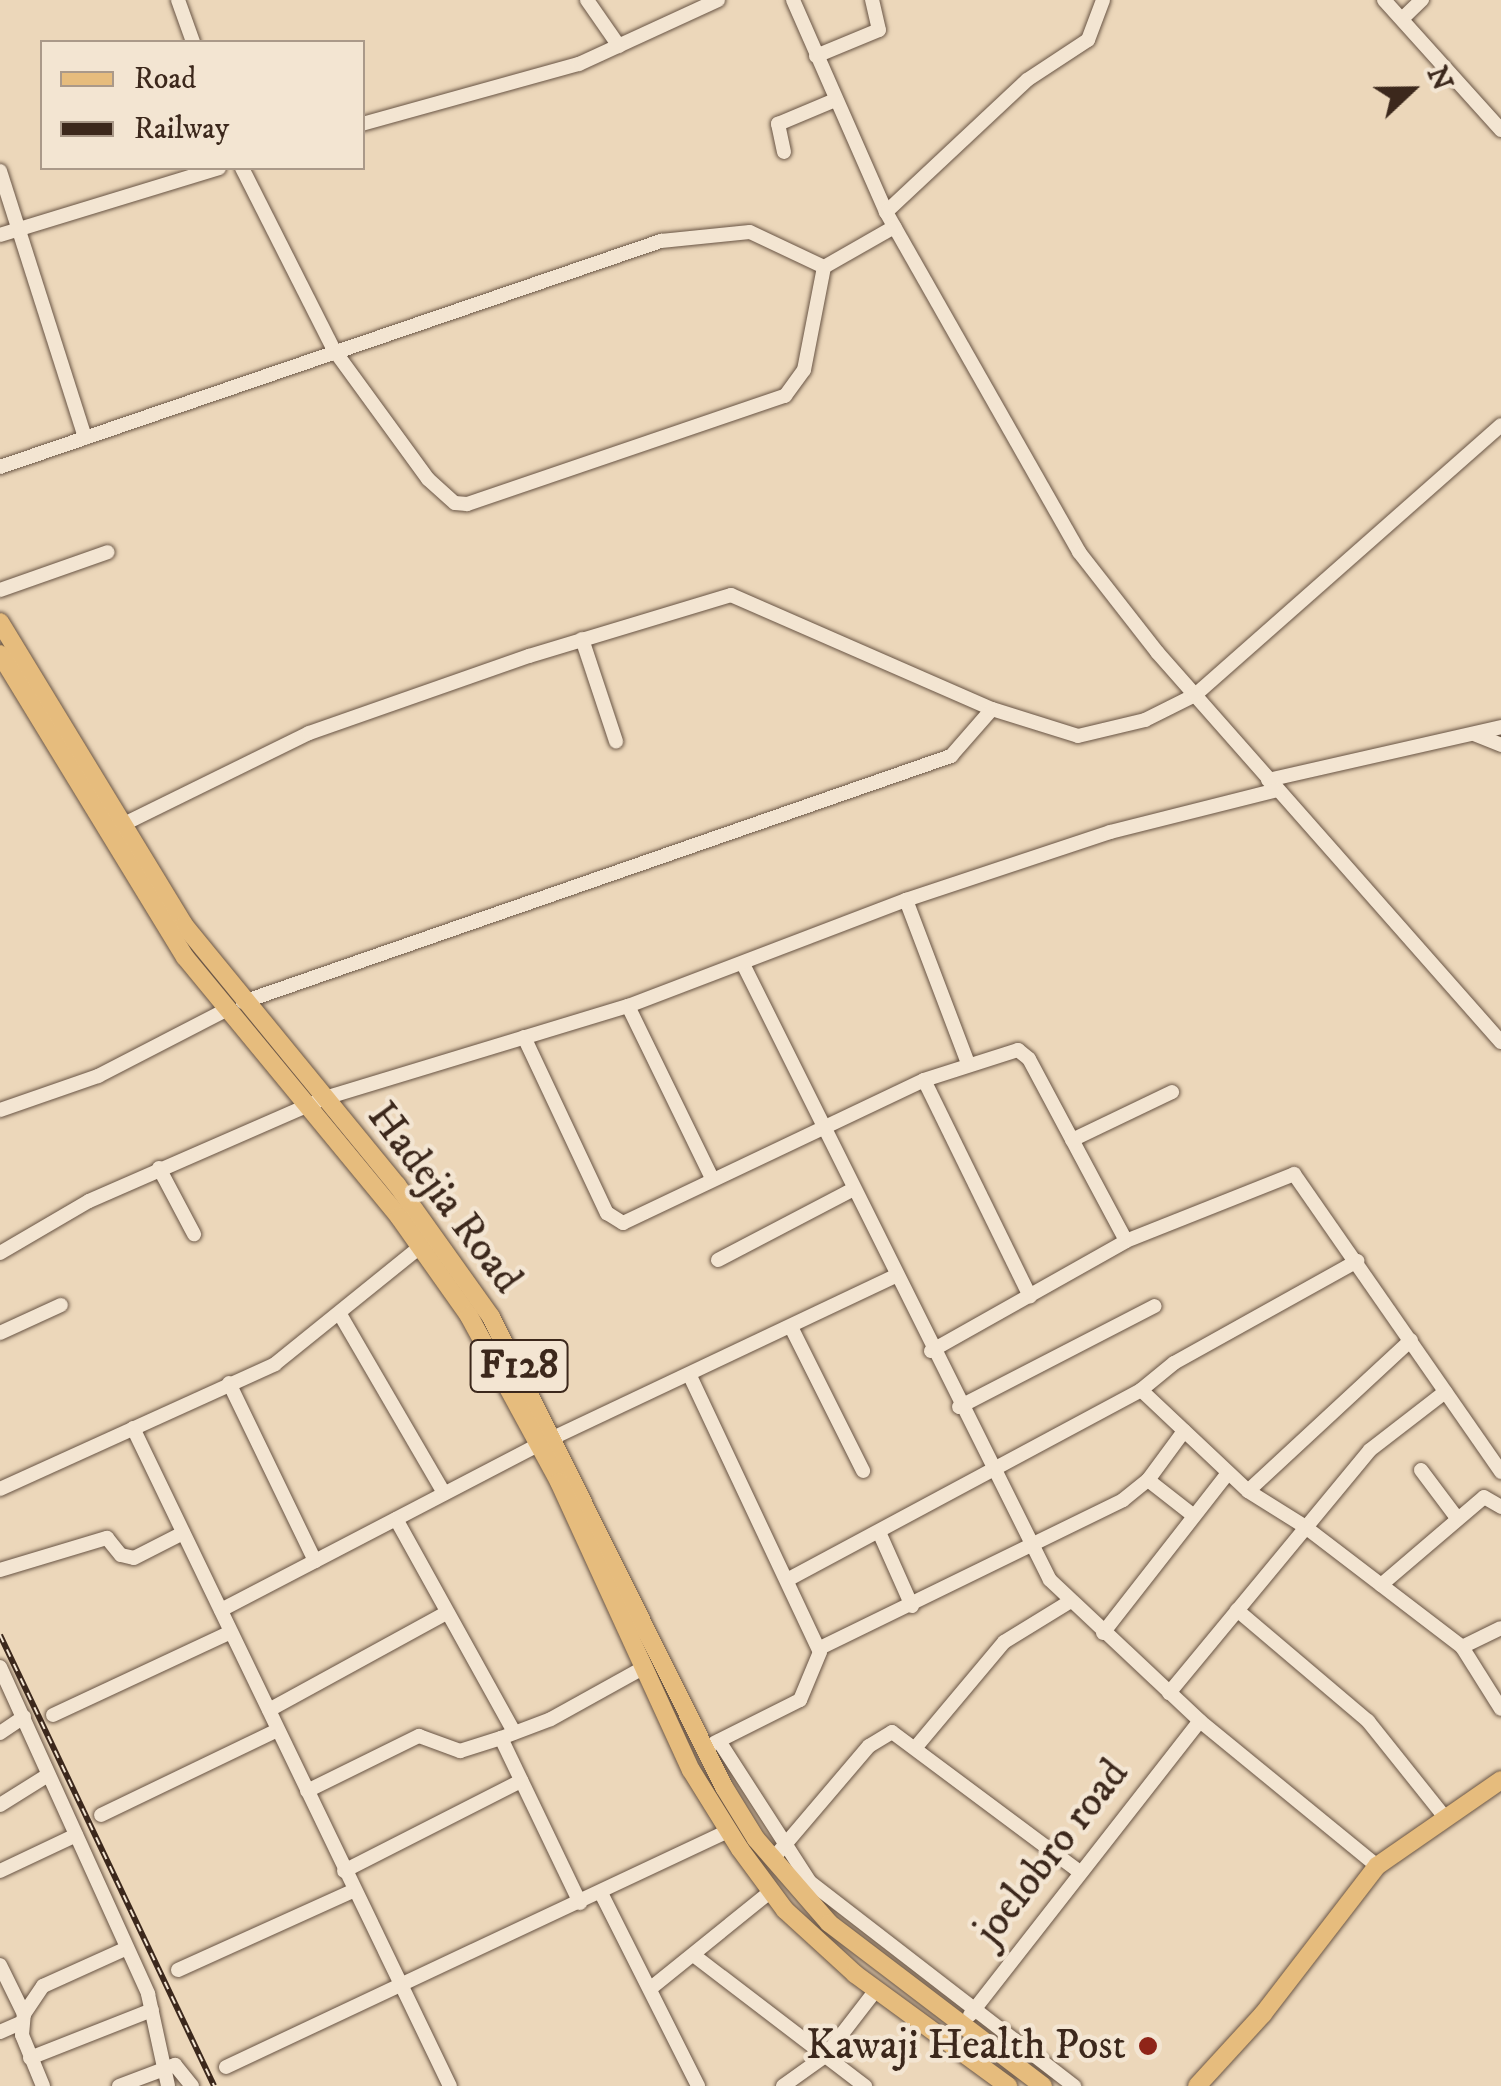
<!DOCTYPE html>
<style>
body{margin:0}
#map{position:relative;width:1501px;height:2086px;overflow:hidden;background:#ecd7ba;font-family:"IM FELL DW Pica",serif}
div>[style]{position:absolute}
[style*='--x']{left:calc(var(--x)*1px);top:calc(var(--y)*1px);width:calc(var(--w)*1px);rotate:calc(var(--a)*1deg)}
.roads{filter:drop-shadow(0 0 2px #685444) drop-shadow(0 0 2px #685444)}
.minor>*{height:14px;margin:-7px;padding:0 7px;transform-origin:7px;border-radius:7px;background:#f3e5d2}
.major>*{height:18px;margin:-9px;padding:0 9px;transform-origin:9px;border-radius:9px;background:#e6bc7d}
.rail>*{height:6px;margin-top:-3px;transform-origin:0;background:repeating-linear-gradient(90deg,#f3e5d2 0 8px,#3c281c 0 16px);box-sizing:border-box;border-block:2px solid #3c281c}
.dots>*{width:28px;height:28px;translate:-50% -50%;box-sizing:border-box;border:5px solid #f3e5d2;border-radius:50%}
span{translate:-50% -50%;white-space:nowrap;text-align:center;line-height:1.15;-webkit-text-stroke:9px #f3e5d2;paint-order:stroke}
.shield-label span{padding:2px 8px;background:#f3e5d2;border:2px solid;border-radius:8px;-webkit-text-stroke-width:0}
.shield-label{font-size:40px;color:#3c281c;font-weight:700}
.street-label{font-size:42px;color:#3c281c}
.poi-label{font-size:42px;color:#3c281c}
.right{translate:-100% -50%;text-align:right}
.legend{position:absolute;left:40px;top:40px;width:325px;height:130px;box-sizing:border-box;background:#f3e5d2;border:2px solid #aa9989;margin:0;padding:12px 18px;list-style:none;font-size:30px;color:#3c281c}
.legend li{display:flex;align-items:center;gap:20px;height:50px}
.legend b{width:50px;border:2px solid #aa9989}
.north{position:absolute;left:1361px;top:40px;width:100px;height:100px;-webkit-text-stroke:8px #f3e5d2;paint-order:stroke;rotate:68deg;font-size:28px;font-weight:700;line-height:40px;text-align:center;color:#3c281c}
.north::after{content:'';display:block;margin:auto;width:35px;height:45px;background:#3c281c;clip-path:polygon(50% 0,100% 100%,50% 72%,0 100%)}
</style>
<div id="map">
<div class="roads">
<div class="minor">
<div style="--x:178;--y:0;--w:45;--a:70.3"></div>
<div style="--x:587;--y:0;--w:56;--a:55.2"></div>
<div style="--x:793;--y:0;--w:232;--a:66.3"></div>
<div style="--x:886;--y:212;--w:391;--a:60.4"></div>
<div style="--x:1079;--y:552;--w:127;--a:52"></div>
<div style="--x:1157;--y:652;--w:520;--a:48.59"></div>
<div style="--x:1384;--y:0;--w:175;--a:48"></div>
<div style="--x:1402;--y:19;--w:28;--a:-44"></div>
<div style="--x:816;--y:56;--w:68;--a:-22.4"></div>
<div style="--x:879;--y:30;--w:31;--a:-103"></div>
<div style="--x:362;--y:124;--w:225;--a:-15.5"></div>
<div style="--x:579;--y:64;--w:153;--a:-24.7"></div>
<div style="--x:784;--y:152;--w:29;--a:-102"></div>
<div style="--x:778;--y:124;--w:62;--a:-22.8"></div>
<div style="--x:242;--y:168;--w:204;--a:63.2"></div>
<div style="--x:334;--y:350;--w:160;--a:53.9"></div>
<div style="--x:428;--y:479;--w:36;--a:42"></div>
<div style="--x:455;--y:503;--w:12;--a:5"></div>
<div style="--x:467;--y:504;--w:336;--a:-18.8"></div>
<div style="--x:785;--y:396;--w:32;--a:-54"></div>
<div style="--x:804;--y:370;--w:105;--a:-79"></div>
<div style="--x:824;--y:267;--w:81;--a:-29.7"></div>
<div style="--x:0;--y:171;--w:280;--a:72.3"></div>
<div style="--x:886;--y:212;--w:193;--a:-43.1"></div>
<div style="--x:1027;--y:80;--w:73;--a:-33.3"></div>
<div style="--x:1088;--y:40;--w:43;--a:-69.4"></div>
<div style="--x:0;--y:235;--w:229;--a:-17"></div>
<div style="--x:0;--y:467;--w:699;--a:-18.88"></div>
<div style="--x:661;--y:241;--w:89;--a:-5.8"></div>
<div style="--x:750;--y:232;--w:82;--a:25.3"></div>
<div style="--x:0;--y:590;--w:114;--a:-19.4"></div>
<div style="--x:582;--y:639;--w:108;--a:71.6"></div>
<div style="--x:1474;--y:734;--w:29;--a:22"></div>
<div style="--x:1268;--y:780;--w:239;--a:-12.8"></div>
<div style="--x:116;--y:828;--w:215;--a:-26.2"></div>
<div style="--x:309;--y:733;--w:233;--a:-19.3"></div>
<div style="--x:529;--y:656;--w:211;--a:-16.8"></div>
<div style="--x:731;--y:595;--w:285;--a:23.6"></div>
<div style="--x:906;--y:900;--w:174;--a:69.2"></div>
<div style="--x:743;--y:964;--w:688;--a:63.51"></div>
<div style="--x:1050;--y:1580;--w:206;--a:43.2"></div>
<div style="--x:1200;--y:1721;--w:229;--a:39.3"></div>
<div style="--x:243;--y:1002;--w:750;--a:-19.16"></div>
<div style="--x:951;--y:756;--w:62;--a:-48.9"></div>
<div style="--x:992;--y:709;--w:90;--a:17.4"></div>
<div style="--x:1078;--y:736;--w:69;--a:-13.4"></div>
<div style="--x:1145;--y:720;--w:56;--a:-26.6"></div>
<div style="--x:1195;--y:695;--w:408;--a:-41.4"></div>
<div style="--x:628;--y:1006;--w:191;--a:64"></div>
<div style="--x:524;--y:1037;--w:195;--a:64.8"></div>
<div style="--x:607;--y:1213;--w:19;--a:32"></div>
<div style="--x:623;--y:1223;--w:333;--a:-25.4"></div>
<div style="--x:924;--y:1080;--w:99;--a:-17.7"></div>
<div style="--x:1018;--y:1050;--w:14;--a:39"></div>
<div style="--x:1029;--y:1059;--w:206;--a:61.9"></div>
<div style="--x:924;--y:1080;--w:241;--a:63.9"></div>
<div style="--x:0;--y:1110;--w:104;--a:-19.1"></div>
<div style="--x:98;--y:1076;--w:144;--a:-27.3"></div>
<div style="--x:1072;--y:1140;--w:111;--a:-25.6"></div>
<div style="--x:159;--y:1168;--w:75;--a:62.1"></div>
<div style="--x:0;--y:1253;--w:103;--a:-30.3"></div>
<div style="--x:89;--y:1201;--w:257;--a:-23.6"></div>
<div style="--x:325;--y:1098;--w:317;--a:-16.9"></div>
<div style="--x:628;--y:1006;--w:298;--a:-20.9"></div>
<div style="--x:906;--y:900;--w:215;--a:-18.4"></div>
<div style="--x:1110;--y:832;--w:172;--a:-14.1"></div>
<div style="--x:718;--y:1260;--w:151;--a:-27.6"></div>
<div style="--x:341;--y:1316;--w:205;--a:59.8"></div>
<div style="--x:791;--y:1327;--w:161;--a:63.4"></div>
<div style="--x:0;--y:1333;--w:67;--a:-24.7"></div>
<div style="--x:931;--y:1351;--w:224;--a:-29.4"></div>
<div style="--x:1126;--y:1241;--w:181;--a:-21.7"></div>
<div style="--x:1294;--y:1174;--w:363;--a:55.2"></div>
<div style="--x:690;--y:1376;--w:305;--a:64.8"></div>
<div style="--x:820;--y:1652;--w:52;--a:112.6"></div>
<div style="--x:800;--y:1700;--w:96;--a:153.4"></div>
<div style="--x:229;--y:1383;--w:198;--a:64.2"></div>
<div style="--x:1141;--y:1390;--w:147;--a:43.3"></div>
<div style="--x:1248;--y:1491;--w:66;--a:32"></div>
<div style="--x:1304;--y:1526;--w:199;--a:37.4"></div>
<div style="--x:1462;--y:1647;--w:73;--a:57.8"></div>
<div style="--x:959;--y:1407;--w:220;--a:-27.3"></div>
<div style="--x:133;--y:1428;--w:730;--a:64.28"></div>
<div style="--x:1421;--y:1470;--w:60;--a:53.1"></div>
<div style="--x:1148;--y:1480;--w:58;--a:38"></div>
<div style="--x:0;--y:1489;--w:302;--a:-24.4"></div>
<div style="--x:275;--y:1364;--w:188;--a:-38.9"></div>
<div style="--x:1248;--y:1491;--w:222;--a:-42.8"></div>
<div style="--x:396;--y:1519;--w:244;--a:61"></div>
<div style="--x:879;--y:1532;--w:81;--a:66"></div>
<div style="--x:0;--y:1570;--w:112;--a:-16.7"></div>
<div style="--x:107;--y:1538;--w:22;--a:51"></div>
<div style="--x:121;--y:1555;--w:13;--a:13"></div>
<div style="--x:134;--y:1558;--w:55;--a:-27"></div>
<div style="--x:787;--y:1580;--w:402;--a:-28.2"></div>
<div style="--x:1141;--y:1390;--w:43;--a:-39.3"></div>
<div style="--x:1174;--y:1363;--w:210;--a:-29.1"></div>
<div style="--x:1381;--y:1585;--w:135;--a:-40.5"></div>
<div style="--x:1484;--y:1497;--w:20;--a:30"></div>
<div style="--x:221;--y:1610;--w:360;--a:-27.5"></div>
<div style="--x:540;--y:1444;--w:391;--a:-25.3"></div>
<div style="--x:1237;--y:1610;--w:172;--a:40.3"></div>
<div style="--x:1368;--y:1721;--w:120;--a:51.4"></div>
<div style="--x:1103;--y:1633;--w:203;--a:-52"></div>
<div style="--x:1462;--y:1647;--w:43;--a:-26"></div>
<div style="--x:820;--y:1648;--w:337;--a:-26"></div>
<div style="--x:1123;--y:1500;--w:32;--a:-39"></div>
<div style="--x:1148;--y:1480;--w:61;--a:-53.7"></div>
<div style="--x:0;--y:1667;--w:359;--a:65.6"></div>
<div style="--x:148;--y:1994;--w:94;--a:77.7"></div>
<div style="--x:1169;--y:1693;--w:315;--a:-50.4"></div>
<div style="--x:1370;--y:1450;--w:95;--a:-37.7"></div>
<div style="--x:269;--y:1710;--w:202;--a:-28.7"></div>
<div style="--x:53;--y:1715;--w:196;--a:-25"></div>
<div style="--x:0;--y:1733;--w:29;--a:-34"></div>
<div style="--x:501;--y:1738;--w:183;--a:64.4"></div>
<div style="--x:719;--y:1741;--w:168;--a:57.2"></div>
<div style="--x:810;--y:1882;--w:334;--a:37.7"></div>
<div style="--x:916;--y:1747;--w:137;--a:-50"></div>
<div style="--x:1004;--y:1642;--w:76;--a:-31.6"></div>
<div style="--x:307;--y:1791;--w:125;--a:-26.2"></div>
<div style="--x:419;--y:1736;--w:44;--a:20.1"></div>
<div style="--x:460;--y:1751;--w:43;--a:-17.6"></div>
<div style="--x:501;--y:1738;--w:53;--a:-20.8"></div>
<div style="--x:551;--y:1719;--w:105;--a:-29"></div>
<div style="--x:0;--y:1805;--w:57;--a:-32"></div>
<div style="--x:101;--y:1815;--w:196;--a:-25.7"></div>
<div style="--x:777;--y:1854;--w:142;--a:-49.6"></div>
<div style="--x:869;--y:1746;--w:27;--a:-31"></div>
<div style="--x:892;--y:1732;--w:234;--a:36.7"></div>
<div style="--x:0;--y:1871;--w:84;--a:-25.3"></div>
<div style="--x:344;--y:1871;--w:199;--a:-27"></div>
<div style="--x:601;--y:1893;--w:216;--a:63.3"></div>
<div style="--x:696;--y:1957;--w:213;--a:37.4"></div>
<div style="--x:0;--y:1965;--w:55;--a:63.9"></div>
<div style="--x:178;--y:1970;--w:192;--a:-24.3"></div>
<div style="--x:651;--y:1988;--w:153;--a:-38.9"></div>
<div style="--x:970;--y:2015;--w:373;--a:-52"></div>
<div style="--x:0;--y:2032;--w:22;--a:-24"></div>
<div style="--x:30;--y:2058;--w:131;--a:-21.5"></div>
<div style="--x:226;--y:2067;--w:557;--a:-25.18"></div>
<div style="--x:43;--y:2086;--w:55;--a:-112.4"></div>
<div style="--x:22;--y:2035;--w:21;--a:-85"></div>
<div style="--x:24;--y:2014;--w:34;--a:-56"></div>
<div style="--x:43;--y:1986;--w:92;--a:-24.3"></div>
<div style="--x:119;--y:2086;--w:60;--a:-20.6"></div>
<div style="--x:175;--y:2065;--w:27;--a:51"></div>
<div style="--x:783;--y:2086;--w:52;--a:-35.5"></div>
<div style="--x:825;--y:2056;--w:83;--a:-52.3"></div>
</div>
<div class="major">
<div style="--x:0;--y:622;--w:354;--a:58.7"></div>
<div style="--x:184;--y:925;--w:336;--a:50.7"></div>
<div style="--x:397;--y:1185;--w:162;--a:54.5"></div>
<div style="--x:491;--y:1317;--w:525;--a:63.63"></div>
<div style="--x:724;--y:1787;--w:61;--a:58.4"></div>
<div style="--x:756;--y:1839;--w:111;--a:49"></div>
<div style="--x:829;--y:1923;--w:269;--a:37.3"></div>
<div style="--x:0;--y:654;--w:355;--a:58.6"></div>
<div style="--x:185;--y:957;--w:337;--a:50.5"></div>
<div style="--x:399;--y:1217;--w:121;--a:54.7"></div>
<div style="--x:469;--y:1316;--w:189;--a:61.5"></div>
<div style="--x:559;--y:1482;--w:317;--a:65.4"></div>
<div style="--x:691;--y:1770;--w:93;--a:58.2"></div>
<div style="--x:740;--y:1849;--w:76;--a:53.6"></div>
<div style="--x:785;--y:1910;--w:95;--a:42.4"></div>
<div style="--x:855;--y:1974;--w:190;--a:36.2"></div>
<div style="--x:1197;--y:2086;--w:98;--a:-47.5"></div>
<div style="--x:1263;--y:2014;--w:187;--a:-52.4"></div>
<div style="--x:1377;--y:1866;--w:151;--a:-34.7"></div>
</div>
</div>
<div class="rail">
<div style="--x:0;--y:1635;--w:499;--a:64.6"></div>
</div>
<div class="dots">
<div style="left:1148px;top:2046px;background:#8f2418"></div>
</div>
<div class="shield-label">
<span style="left:519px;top:1366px">F128</span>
</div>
<div class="street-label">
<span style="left:444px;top:1198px;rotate:53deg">Hadejia Road</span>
<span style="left:1052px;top:1852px;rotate:-52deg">joelobro road</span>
</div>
<div class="poi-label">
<span class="right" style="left:1126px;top:2046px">Kawaji Health Post</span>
</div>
<ul class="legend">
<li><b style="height:12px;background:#e6bc7d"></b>Road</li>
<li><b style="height:12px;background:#3c281c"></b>Railway</li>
</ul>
<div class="north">N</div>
</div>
